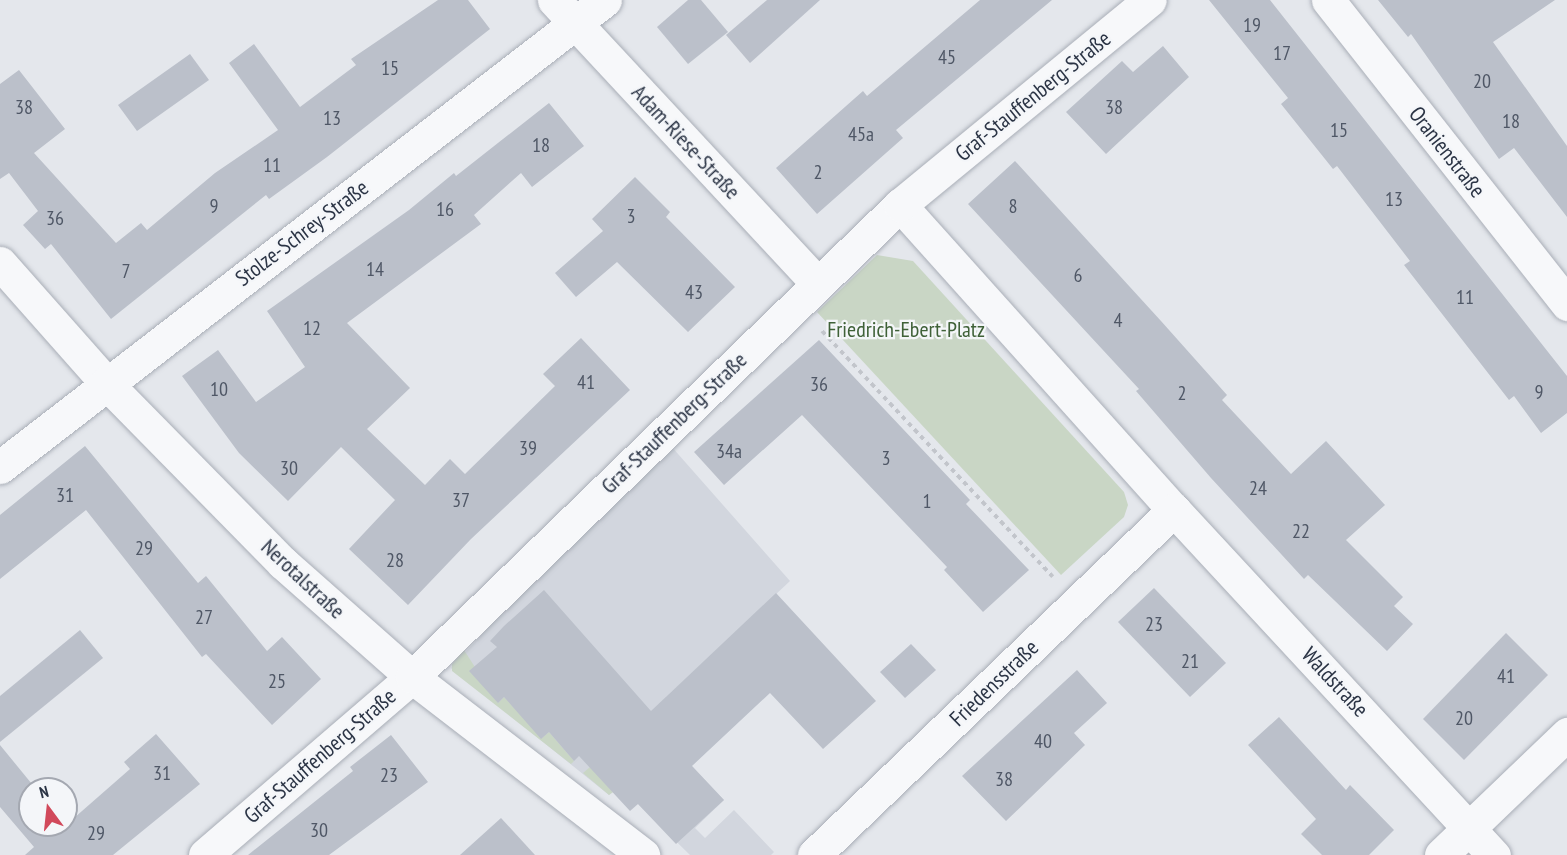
<!DOCTYPE html>
<meta charset="utf-8">
<style>
body{margin:0}
#map{position:relative;width:1567px;height:855px;overflow:hidden;background:#e4e7ec;font-family:"PT Sans Narrow",sans-serif}
div>[style]{position:absolute}
[style*='--x']{left:calc(var(--x)*1px);top:calc(var(--y)*1px);width:calc(var(--w)*1px);rotate:calc(var(--a)*1deg)}
.built>*{inset:0;background:#d2d6de}
.green>*{inset:0;background:#c9d6c5}
.building>*{inset:0;background:#bbc0ca}
.path>*{height:4px;margin-top:-2px;transform-origin:0;background:repeating-linear-gradient(90deg,#c2c5cb 0 4.5px,transparent 0 9px)}
.roads{filter:drop-shadow(0 0 2px #a9aeb7) drop-shadow(0 0 2px #a9aeb7)}
.street>*{height:33px;margin:-16.5px;padding:0 16.5px;transform-origin:16.5px;border-radius:16.5px;background:#f7f8fa}
span{translate:-50% -50%;white-space:nowrap;text-align:center;line-height:1.15;-webkit-text-stroke:4.5px #f4f6f9;paint-order:stroke}
.number-label{font-size:20px;color:#4f5766}
.number-label span{-webkit-text-stroke-width:0}
.street-label{font-size:22px;color:#2b3445}
.park-label{font-size:22px;color:#3f6138}
.north{position:absolute;left:18px;top:777px;width:60px;height:60px;box-sizing:border-box;background:#f4f6f9;border:2px solid #a4a8b1;border-radius:50%;rotate:345deg;font-size:16px;font-weight:700;line-height:24px;text-align:center;color:#2b3445}
.north::after{content:'';display:block;margin:auto;width:21px;height:27px;background:#d1495b;clip-path:polygon(50% 0,100% 100%,50% 72%,0 100%)}
</style>
<div id="map">
<div class="built">
<div style="clip-path:polygon(671px 446px,790px 581px,666px 697px,691px 765px,724px 800px,695px 828px,705px 838px,734px 810px,774px 852px,771px 855px,690px 855px,638px 804px,613px 792px,609px 795px,451px 668px,565px 544px)"></div>
</div>
<div class="green">
<div style="clip-path:polygon(877px 255px,913px 261px,1124px 492px,1128px 505px,1124px 517px,1061px 575px,817px 312px)"></div>
<div style="clip-path:polygon(464px 650px,498px 703px,504px 697px,542px 738px,549px 732px,574px 761px,571px 764px,452px 671px,452px 664px)"></div>
<div style="clip-path:polygon(590px 767px,613px 792px,609px 795px,583px 773px)"></div>
</div>
<div class="building">
<div style="clip-path:polygon(438px 0,468px 0,490px 29px,327px 157px,269px 199px,266px 195px,111px 319px,51px 244px,45px 249px,23px 225px,38px 211px,9px 173px,0 179px,0 84px,19px 70px,65px 129px,34px 153px,116px 243px,141px 223px,147px 230px,215px 173px,278px 130px,229px 63px,254px 44px,300px 107px,356px 65px,351px 59px)"></div>
<div style="clip-path:polygon(688px 0,701px 0,728px 32px,688px 64px,657px 27px)"></div>
<div style="clip-path:polygon(767px 0,820px 0,750px 63px,726px 35px)"></div>
<div style="clip-path:polygon(980px 0,1052px 0,896px 130px,903px 138px,817px 214px,776px 168px,863px 91px,867px 96px)"></div>
<div style="clip-path:polygon(1209px 0,1270px 0,1567px 376px,1567px 413px,1541px 433px,1514px 396px,1509px 400px,1404px 265px,1410px 261px,1337px 166px,1333px 169px,1281px 104px,1288px 98px)"></div>
<div style="clip-path:polygon(1378px 0,1555px 0,1493px 42px,1567px 146px,1567px 217px,1514px 148px,1499px 159px,1411px 34px,1408px 37px)"></div>
<div style="clip-path:polygon(1163px 46px,1189px 77px,1106px 154px,1066px 112px,1122px 61px,1133px 72px)"></div>
<div style="clip-path:polygon(190px 54px,209px 80px,137px 131px,118px 105px)"></div>
<div style="clip-path:polygon(549px 103px,584px 146px,532px 187px,521px 173px,474px 215px,481px 224px,347px 323px,410px 388px,367px 429px,425px 485px,450px 459px,465px 474px,555px 386px,543px 374px,581px 338px,630px 390px,471px 539px,408px 605px,349px 549px,395px 500px,341px 447px,288px 501px,239px 453px,182px 376px,218px 350px,256px 402px,305px 367px,267px 311px,409px 210px,454px 173px,456px 176px)"></div>
<div style="clip-path:polygon(1015px 161px,1161px 321px,1227px 395px,1222px 400px,1291px 474px,1326px 441px,1385px 505px,1346px 540px,1403px 597px,1394px 606px,1413px 624px,1387px 651px,1308px 575px,1304px 579px,1211px 478px,1136px 391px,1139px 389px,968px 204px)"></div>
<div style="clip-path:polygon(635px 177px,670px 212px,666px 217px,735px 287px,688px 332px,617px 262px,576px 297px,555px 273px,603px 231px,592px 219px)"></div>
<div style="clip-path:polygon(819px 340px,970px 500px,966px 504px,1029px 570px,983px 612px,944px 570px,947px 567px,802px 415px,724px 485px,694px 452px)"></div>
<div style="clip-path:polygon(85px 446px,198px 583px,206px 576px,267px 651px,282px 637px,321px 679px,272px 725px,206px 654px,202px 657px,86px 510px,0 579px,0 515px)"></div>
<div style="clip-path:polygon(1154px 588px,1226px 663px,1190px 697px,1118px 622px)"></div>
<div style="clip-path:polygon(544px 590px,651px 711px,776px 593px,876px 701px,823px 749px,770px 693px,692px 766px,724px 800px,676px 844px,638px 804px,630px 811px,579px 756px,574px 761px,549px 732px,541px 739px,504px 697px,498px 703px,469px 671px,497px 647px,490px 641px,504px 626px)"></div>
<div style="clip-path:polygon(80px 630px,103px 658px,0 742px,0 696px)"></div>
<div style="clip-path:polygon(1506px 633px,1548px 675px,1464px 760px,1423px 719px)"></div>
<div style="clip-path:polygon(911px 644px,936px 670px,905px 698px,880px 672px)"></div>
<div style="clip-path:polygon(1077px 670px,1107px 703px,1074px 733px,1085px 745px,1006px 821px,962px 776px)"></div>
<div style="clip-path:polygon(1279px 717px,1346px 790px,1350px 785px,1394px 830px,1369px 855px,1322px 855px,1301px 834px,1316px 819px,1248px 745px)"></div>
<div style="clip-path:polygon(156px 734px,200px 784px,113px 855px,25px 855px,34px 847px,0 807px,0 745px,36px 789px,30px 789px,30px 825px,66px 825px,130px 769px,124px 762px)"></div>
<div style="clip-path:polygon(391px 735px,428px 782px,329px 855px,248px 855px,353px 771px,350px 767px)"></div>
<div style="clip-path:polygon(501px 818px,535px 855px,460px 855px)"></div>
</div>
<div class="path">
<div style="--x:822;--y:331;--w:337;--a:46.8"></div>
</div>
<div class="roads">
<div class="street">
<div style="--x:554;--y:0;--w:386;--a:47.1"></div>
<div style="--x:1328;--y:0;--w:387;--a:51.8"></div>
<div style="--x:900;--y:205;--w:410;--a:48.1"></div>
<div style="--x:1174;--y:510;--w:471;--a:47.2"></div>
<div style="--x:0;--y:263;--w:160;--a:48.5"></div>
<div style="--x:106;--y:383;--w:252;--a:45.5"></div>
<div style="--x:283;--y:563;--w:172;--a:41.5"></div>
<div style="--x:412;--y:677;--w:292;--a:37.6"></div>
<div style="--x:0;--y:467;--w:764;--a:-37.66"></div>
<div style="--x:205;--y:855;--w:273;--a:-40.7"></div>
<div style="--x:412;--y:677;--w:679;--a:-44.05"></div>
<div style="--x:900;--y:205;--w:323;--a:-39.4"></div>
<div style="--x:814;--y:855;--w:499;--a:-43.8"></div>
<div style="--x:1441;--y:855;--w:175;--a:-43.8"></div>
</div>
</div>
<div class="number-label">
<span style="left:1252px;top:25px">19</span>
<span style="left:1282px;top:53px">17</span>
<span style="left:947px;top:57px">45</span>
<span style="left:390px;top:68px">15</span>
<span style="left:1482px;top:81px">20</span>
<span style="left:24px;top:107px">38</span>
<span style="left:1114px;top:107px">38</span>
<span style="left:332px;top:118px">13</span>
<span style="left:1511px;top:121px">18</span>
<span style="left:1339px;top:130px">15</span>
<span style="left:861px;top:134px">45a</span>
<span style="left:541px;top:145px">18</span>
<span style="left:272px;top:165px">11</span>
<span style="left:818px;top:172px">2</span>
<span style="left:1394px;top:199px">13</span>
<span style="left:214px;top:206px">9</span>
<span style="left:1013px;top:206px">8</span>
<span style="left:445px;top:209px">16</span>
<span style="left:631px;top:216px">3</span>
<span style="left:55px;top:218px">36</span>
<span style="left:375px;top:269px">14</span>
<span style="left:126px;top:271px">7</span>
<span style="left:1078px;top:275px">6</span>
<span style="left:694px;top:292px">43</span>
<span style="left:1465px;top:297px">11</span>
<span style="left:1118px;top:320px">4</span>
<span style="left:312px;top:328px">12</span>
<span style="left:586px;top:382px">41</span>
<span style="left:819px;top:384px">36</span>
<span style="left:219px;top:389px">10</span>
<span style="left:1539px;top:392px">9</span>
<span style="left:1182px;top:393px">2</span>
<span style="left:528px;top:448px">39</span>
<span style="left:729px;top:451px">34a</span>
<span style="left:886px;top:458px">3</span>
<span style="left:289px;top:468px">30</span>
<span style="left:1258px;top:488px">24</span>
<span style="left:65px;top:495px">31</span>
<span style="left:461px;top:500px">37</span>
<span style="left:927px;top:501px">1</span>
<span style="left:1301px;top:531px">22</span>
<span style="left:144px;top:548px">29</span>
<span style="left:395px;top:560px">28</span>
<span style="left:204px;top:617px">27</span>
<span style="left:1154px;top:624px">23</span>
<span style="left:1190px;top:661px">21</span>
<span style="left:1506px;top:676px">41</span>
<span style="left:277px;top:681px">25</span>
<span style="left:1464px;top:718px">20</span>
<span style="left:1043px;top:741px">40</span>
<span style="left:162px;top:773px">31</span>
<span style="left:389px;top:775px">23</span>
<span style="left:1004px;top:779px">38</span>
<span style="left:319px;top:830px">30</span>
<span style="left:96px;top:833px">29</span>
</div>
<div class="street-label">
<span style="left:1033px;top:96px;rotate:-39deg">Graf-Stauffenberg-Straße</span>
<span style="left:686px;top:142px;rotate:47deg">Adam-Riese-Straße</span>
<span style="left:1447px;top:152px;rotate:52deg">Oranienstraße</span>
<span style="left:302px;top:233px;rotate:-37deg">Stolze-Schrey-Straße</span>
<span style="left:674px;top:423px;rotate:-44deg">Graf-Stauffenberg-Straße</span>
<span style="left:303px;top:579px;rotate:43deg">Nerotalstraße</span>
<span style="left:1335px;top:682px;rotate:47deg">Waldstraße</span>
<span style="left:994px;top:683px;rotate:-44deg">Friedensstraße</span>
<span style="left:320px;top:756px;rotate:-41deg">Graf-Stauffenberg-Straße</span>
</div>
<div class="park-label">
<span style="left:906px;top:330px">Friedrich-Ebert-Platz</span>
</div>
<div class="north">N</div>
</div>
